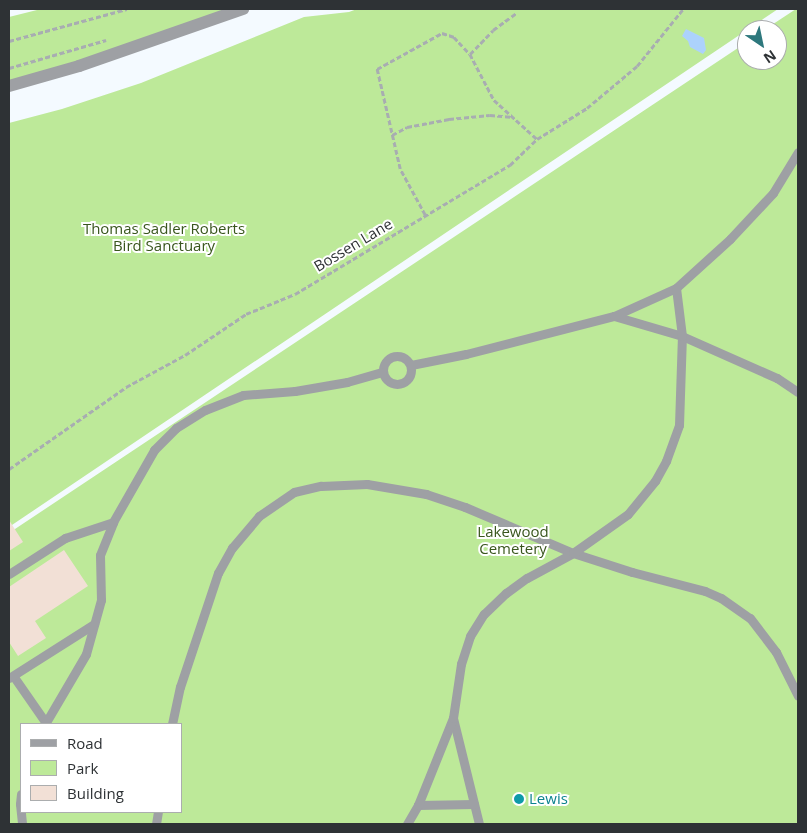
<!DOCTYPE html>
<style>
body{margin:0}
#map{position:relative;width:807px;height:833px;overflow:hidden;background:#f4faff;font-family:"Open Sans",sans-serif}
div>[style]{position:absolute}
[style*='--x']{left:calc(var(--x)*1px);top:calc(var(--y)*1px);width:calc(var(--w)*1px);rotate:calc(var(--a)*1deg)}
.green>*{inset:0;background:#bde999}
.water>*{inset:0;background:#acd2fc}
.building>*{inset:0;background:#f2e0d6}
.path>*{height:2.5px;margin-top:-1.25px;transform-origin:0;background:repeating-linear-gradient(90deg,#a8adb1 0 5px,transparent 0 7.5px)}
.service>*{height:9px;margin:-4.5px;padding:0 4.5px;transform-origin:4.5px;border-radius:4.5px;background:#9ea0a4}
.service>.ring{margin:-4.5px;padding:0;box-sizing:content-box;background:none;border:9px solid #9ea0a4;border-radius:50%}
.tertiary>*{height:12px;margin:-6px;padding:0 6px;transform-origin:6px;border-radius:6px;background:#9ea0a4}
.dots>*{width:14px;height:14px;translate:-50% -50%;box-sizing:border-box;border:2px solid #fff;border-radius:50%}
span{translate:-50% -50%;white-space:nowrap;text-align:center;line-height:1.15;-webkit-text-stroke:4px #fff;paint-order:stroke}
.park-label{font-size:15px;color:#39561d}
.street-label{font-size:15px;color:#2e3235}
.culture-label{font-size:15px;color:#0d838f}
.left{translate:0 -50%;text-align:left}
.frame{position:absolute;inset:0;border:10px solid #2e3235;pointer-events:none}
.legend{position:absolute;left:20px;top:723px;width:162px;height:90px;box-sizing:border-box;background:#fff;border:1px solid #abadae;margin:0;padding:6px 9px;list-style:none;font-size:15px;color:#2e3235}
.legend li{display:flex;align-items:center;gap:10px;height:25px}
.legend b{width:25px;border:1px solid #abadae}
.north{position:absolute;left:737px;top:20px;width:50px;height:50px;box-sizing:border-box;background:#fff;border:1px solid #abadae;border-radius:50%;rotate:146deg;font-size:14px;font-weight:700;line-height:20px;text-align:center;color:#2e3235}
.north::after{content:'';display:block;margin:auto;width:18px;height:22px;background:#2e787d;clip-path:polygon(50% 0,100% 100%,50% 72%,0 100%)}
</style>
<div id="map">
<div class="green">
<div style="clip-path:polygon(41px 9px,243px 9px,9px 86px,9px 17px)"></div>
<div style="clip-path:polygon(357px 9px,778px 9px,9px 527px,9px 123px,62px 109px,141px 83px,304px 17px,349px 12px)"></div>
<div style="clip-path:polygon(evenodd,796px 9px,798px 9px,798px 824px,9px 824px,9px 533px,747px 42px,747px 60px,777px 60px,777px 30px,764px 30px,796px 9px,21px 724px,181px 724px,181px 812px,21px 812px,21px 724px)"></div>
</div>
<div class="water">
<div style="clip-path:polygon(686px 29px,704px 38px,706px 50px,703px 54px,690px 47px,688px 41px,682px 36px)"></div>
</div>
<div class="building">
<div style="clip-path:polygon(9px 520px,23px 542px,9px 551px)"></div>
<div style="clip-path:polygon(64px 550px,88px 586px,35px 621px,46px 638px,18px 656px,9px 642px,9px 587px)"></div>
</div>
<div class="path">
<div style="--x:9;--y:41;--w:122;--a:-15.2"></div>
<div style="--x:470;--y:54;--w:33;--a:-46"></div>
<div style="--x:493;--y:30;--w:29;--a:-36"></div>
<div style="--x:9;--y:68;--w:101;--a:-16.1"></div>
<div style="--x:392;--y:135;--w:17;--a:-28"></div>
<div style="--x:407;--y:127;--w:43;--a:-10.8"></div>
<div style="--x:449;--y:119;--w:41;--a:-5.6"></div>
<div style="--x:490;--y:115;--w:22;--a:5"></div>
<div style="--x:425;--y:215;--w:52;--a:-118.5"></div>
<div style="--x:400;--y:169;--w:103;--a:-103"></div>
<div style="--x:377;--y:69;--w:74;--a:-29"></div>
<div style="--x:442;--y:33;--w:13;--a:18"></div>
<div style="--x:454;--y:37;--w:23;--a:47"></div>
<div style="--x:470;--y:54;--w:52;--a:62.4"></div>
<div style="--x:494;--y:100;--w:58;--a:42.2"></div>
<div style="--x:9;--y:469;--w:143;--a:-35"></div>
<div style="--x:126;--y:387;--w:67;--a:-28.5"></div>
<div style="--x:185;--y:355;--w:73;--a:-33.9"></div>
<div style="--x:246;--y:314;--w:53;--a:-22.2"></div>
<div style="--x:295;--y:294;--w:251;--a:-31"></div>
<div style="--x:510;--y:165;--w:37;--a:-44"></div>
<div style="--x:537;--y:139;--w:59;--a:-31.8"></div>
<div style="--x:587;--y:108;--w:65;--a:-40"></div>
<div style="--x:637;--y:66;--w:73;--a:-51.1"></div>
</div>
<div class="service">
<div style="--x:614;--y:316;--w:71;--a:16.4"></div>
<div style="--x:682;--y:336;--w:104;--a:23.9"></div>
<div style="--x:777;--y:378;--w:25;--a:34"></div>
<div class="ring" style="left:383px;top:356px;width:19px;height:19px"></div>
<div style="--x:411;--y:365;--w:56;--a:-11.3"></div>
<div style="--x:466;--y:354;--w:153;--a:-14.4"></div>
<div style="--x:614;--y:316;--w:68;--a:-24.3"></div>
<div style="--x:676;--y:288;--w:73;--a:-42.2"></div>
<div style="--x:730;--y:239;--w:63;--a:-46.9"></div>
<div style="--x:773;--y:193;--w:48;--a:-58.6"></div>
<div style="--x:9;--y:574;--w:67;--a:-32.7"></div>
<div style="--x:65;--y:538;--w:51;--a:-18.4"></div>
<div style="--x:14;--y:677;--w:56;--a:55.2"></div>
<div style="--x:9;--y:678;--w:101;--a:-32.4"></div>
<div style="--x:453;--y:718;--w:109;--a:76.2"></div>
<div style="--x:45;--y:724;--w:81;--a:-59.6"></div>
<div style="--x:86;--y:654;--w:56;--a:-74.5"></div>
<div style="--x:101;--y:600;--w:45;--a:-91.3"></div>
<div style="--x:100;--y:555;--w:35;--a:-68"></div>
<div style="--x:113;--y:522;--w:83;--a:-60.3"></div>
<div style="--x:154;--y:450;--w:31;--a:-45"></div>
<div style="--x:176;--y:428;--w:34;--a:-32"></div>
<div style="--x:205;--y:410;--w:41;--a:-21.5"></div>
<div style="--x:243;--y:395;--w:52;--a:-4.4"></div>
<div style="--x:295;--y:391;--w:53;--a:-9.8"></div>
<div style="--x:347;--y:382;--w:36;--a:-16"></div>
<div style="--x:172;--y:724;--w:38;--a:-78"></div>
<div style="--x:180;--y:687;--w:120;--a:-71.6"></div>
<div style="--x:218;--y:573;--w:29;--a:-61"></div>
<div style="--x:232;--y:548;--w:42;--a:-49.8"></div>
<div style="--x:259;--y:516;--w:42;--a:-34.4"></div>
<div style="--x:294;--y:492;--w:28;--a:-13"></div>
<div style="--x:321;--y:486;--w:46;--a:-2.5"></div>
<div style="--x:367;--y:484;--w:60;--a:9.6"></div>
<div style="--x:426;--y:494;--w:41;--a:18.4"></div>
<div style="--x:465;--y:507;--w:117;--a:23.1"></div>
<div style="--x:573;--y:553;--w:62;--a:17.9"></div>
<div style="--x:632;--y:572;--w:75;--a:14.6"></div>
<div style="--x:705;--y:591;--w:17;--a:24"></div>
<div style="--x:721;--y:598;--w:35;--a:35"></div>
<div style="--x:750;--y:618;--w:43;--a:52.6"></div>
<div style="--x:776;--y:652;--w:49;--a:63.4"></div>
<div style="--x:21;--y:794;--w:10;--a:96"></div>
<div style="--x:20;--y:804;--w:20;--a:84"></div>
<div style="--x:418;--y:805;--w:56;--a:-1"></div>
<div style="--x:156;--y:824;--w:12;--a:-81"></div>
<div style="--x:407;--y:824;--w:22;--a:-60"></div>
<div style="--x:418;--y:805;--w:94;--a:-68.1"></div>
<div style="--x:453;--y:718;--w:55;--a:-81.6"></div>
<div style="--x:461;--y:664;--w:29;--a:-72"></div>
<div style="--x:470;--y:636;--w:26;--a:-58"></div>
<div style="--x:484;--y:614;--w:30;--a:-44"></div>
<div style="--x:506;--y:593;--w:26;--a:-36"></div>
<div style="--x:527;--y:578;--w:52;--a:-28.5"></div>
<div style="--x:573;--y:553;--w:67;--a:-35.3"></div>
<div style="--x:628;--y:514;--w:43;--a:-50.7"></div>
<div style="--x:655;--y:481;--w:23;--a:-61"></div>
<div style="--x:666;--y:461;--w:38;--a:-70"></div>
<div style="--x:679;--y:425;--w:89;--a:-88.1"></div>
<div style="--x:682;--y:336;--w:48;--a:-97.1"></div>
</div>
<div class="tertiary">
<div style="--x:9;--y:86;--w:73;--a:-15.9"></div>
<div style="--x:79;--y:66;--w:174;--a:-19.2"></div>
</div>
<div class="dots">
<div style="left:519px;top:799px;background:#0f9aa8"></div>
</div>
<div class="park-label">
<span style="left:164px;top:237px">Thomas Sadler Roberts<br>Bird Sanctuary</span>
<span style="left:513px;top:540px">Lakewood<br>Cemetery</span>
</div>
<div class="street-label">
<span style="left:353px;top:245px;rotate:-31deg">Bossen Lane</span>
</div>
<div class="culture-label">
<span class="left" style="left:529px;top:799px">Lewis</span>
</div>
<div class="frame"></div>
<ul class="legend">
<li><b style="height:6px;background:#9ea0a4"></b>Road</li>
<li><b style="height:14px;background:#bde999"></b>Park</li>
<li><b style="height:14px;background:#f2e0d6"></b>Building</li>
</ul>
<div class="north">N</div>
</div>
